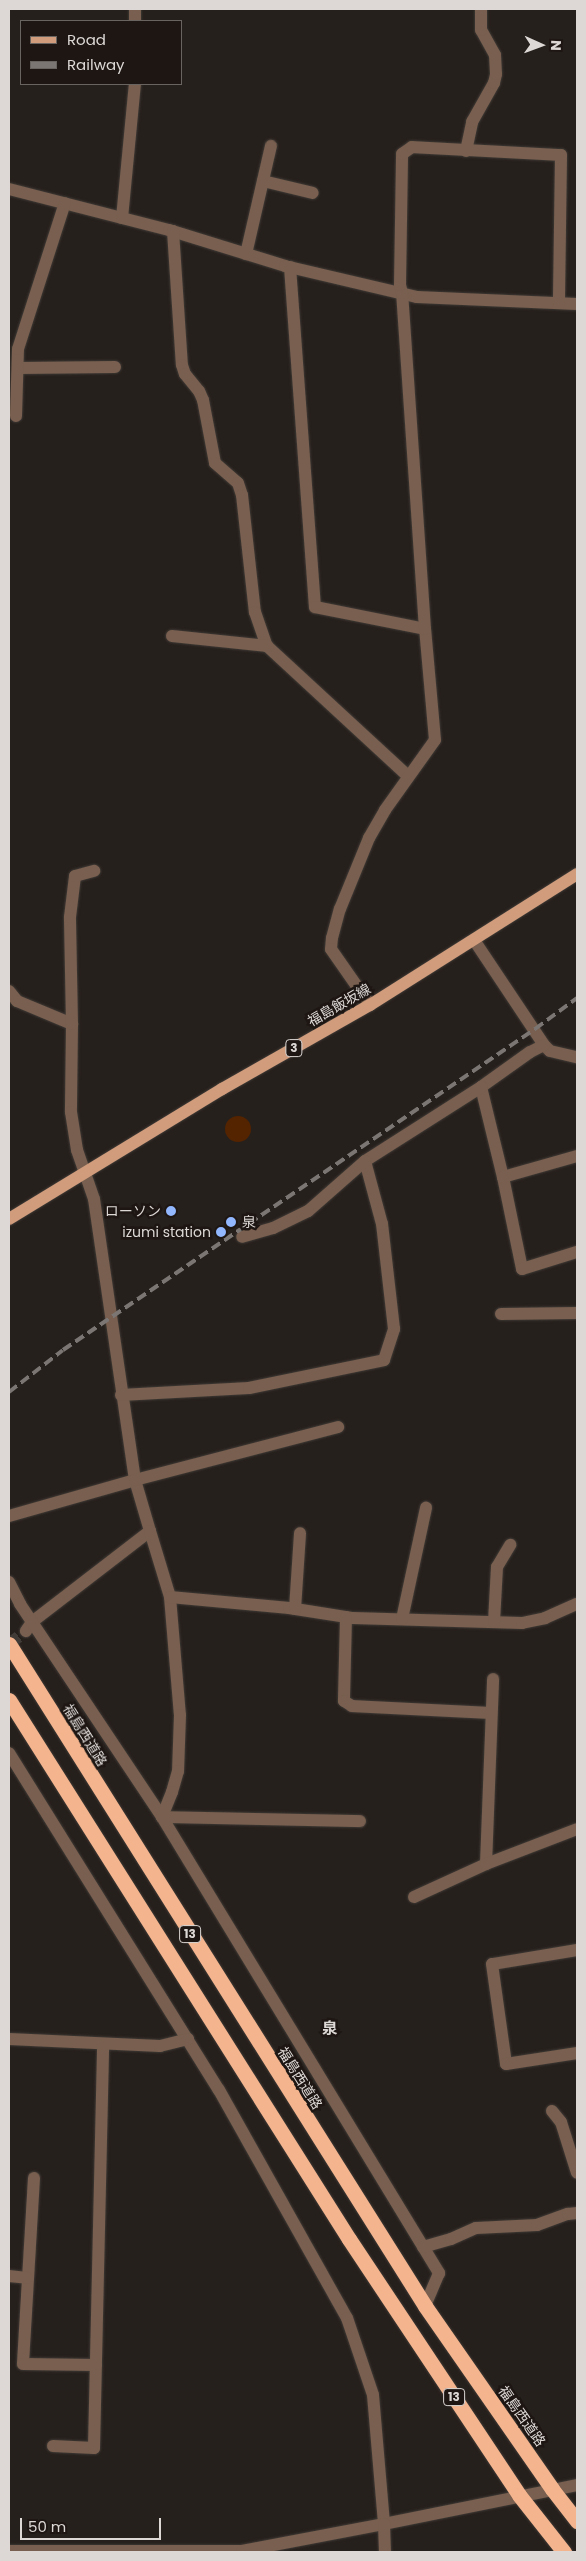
<!DOCTYPE html>
<meta charset="utf-8">
<style>
body{margin:0}
#map{position:relative;width:586px;height:2561px;overflow:hidden;background:#26201c;font-family:Poppins,"Noto Sans JP",sans-serif}
div>[style]{position:absolute}
[style*='--x']{left:calc(var(--x)*1px);top:calc(var(--y)*1px);width:calc(var(--w)*1px);rotate:calc(var(--a)*1deg)}
.green>*{inset:0;background:#542300}
.round{border-radius:50%}
.minor-tunnel>*{height:12px;margin-top:-6px;transform-origin:0;background:repeating-linear-gradient(90deg,#413c38 0 12px,transparent 0 18px)}
.roads{filter:drop-shadow(0 0 1px #403a36) drop-shadow(0 0 1px #403a36)}
.minor>*{height:12px;margin:-6px;padding:0 6px;transform-origin:6px;border-radius:6px;background:#785f4f}
.major>*{height:12px;margin:-6px;padding:0 6px;transform-origin:6px;border-radius:6px;background:#d09c7c}
.highway>*{height:15px;margin:-7.5px;padding:0 7.5px;transform-origin:7.5px;border-radius:7.5px;background:#f3b48e}
.rail>*{height:4px;margin-top:-2px;transform-origin:0;background:repeating-linear-gradient(90deg,#7b7673 0 10px,transparent 0 15px)}
.dots>*{width:14px;height:14px;translate:-50% -50%;box-sizing:border-box;border:2px solid #1d1613;border-radius:50%}
span{translate:-50% -50%;white-space:nowrap;text-align:center;line-height:1.15;-webkit-text-stroke:5px #1d1613;paint-order:stroke}
.shield-label span{padding:1px 4px;background:#1d1613;border:1px solid;border-radius:4px;-webkit-text-stroke-width:0}
.shield-label{font-size:12px;color:#ddd8d6;font-weight:700}
.street-label{font-size:14px;color:#ddd8d6}
.poi-label{font-size:14px;color:#ddd8d6}
.right{translate:-100% -50%;text-align:right}
.left{translate:0 -50%;text-align:left}
.quarter-label{font-size:16px;color:#ddd8d6;font-weight:700}
.frame{position:absolute;inset:0;border:10px solid #ddd8d6;pointer-events:none}
.legend{position:absolute;left:20px;top:20px;width:162px;height:65px;box-sizing:border-box;background:#1d1613;border:1px solid #6a6461;margin:0;padding:6px 9px;list-style:none;font-size:15px;color:#ddd8d6}
.legend li{display:flex;align-items:center;gap:10px;height:25px}
.legend b{width:25px;border:1px solid #6a6461}
.north{position:absolute;left:516px;top:20px;width:50px;height:50px;-webkit-text-stroke:4px #1d1613;paint-order:stroke;rotate:92deg;font-size:14px;font-weight:700;line-height:20px;text-align:center;color:#ddd8d6}
.north::after{content:'';display:block;margin:auto;width:18px;height:22px;background:#ddd8d6;clip-path:polygon(50% 0,100% 100%,50% 72%,0 100%)}
.scale{position:absolute;left:20px;top:2518px;width:141px;height:22px;box-sizing:border-box;border:2px solid #ddd8d6;border-top:0;padding-left:6px;font-size:15px;line-height:18px;white-space:nowrap;color:#ddd8d6;-webkit-text-stroke:4px #1d1613;paint-order:stroke}
</style>
<div id="map">
<div class="green">
<div class="round" style="left:225px;top:1116px;width:26px;height:26px"></div>
</div>
<div class="minor-tunnel">
<div style="--x:9;--y:1644;--w:21;--a:-37"></div>
</div>
<div class="roads">
<div class="minor">
<div style="--x:135;--y:9;--w:12;--a:90"></div>
<div style="--x:466;--y:151;--w:30;--a:-78"></div>
<div style="--x:472;--y:122;--w:45;--a:-60.6"></div>
<div style="--x:494;--y:83;--w:9;--a:-77"></div>
<div style="--x:496;--y:74;--w:19;--a:-93"></div>
<div style="--x:495;--y:55;--w:29;--a:-119"></div>
<div style="--x:481;--y:30;--w:21;--a:-90"></div>
<div style="--x:263;--y:181;--w:51;--a:13.5"></div>
<div style="--x:9;--y:189;--w:165;--a:14.4"></div>
<div style="--x:169;--y:230;--w:121;--a:17.2"></div>
<div style="--x:285;--y:266;--w:136;--a:13.2"></div>
<div style="--x:417;--y:297;--w:160;--a:2.5"></div>
<div style="--x:122;--y:218;--w:135;--a:-84.5"></div>
<div style="--x:173;--y:231;--w:134;--a:86.2"></div>
<div style="--x:182;--y:365;--w:9;--a:72"></div>
<div style="--x:185;--y:374;--w:22;--a:51"></div>
<div style="--x:199;--y:391;--w:10;--a:66"></div>
<div style="--x:203;--y:400;--w:64;--a:79.2"></div>
<div style="--x:215;--y:463;--w:30;--a:41"></div>
<div style="--x:238;--y:483;--w:13;--a:72"></div>
<div style="--x:242;--y:495;--w:118;--a:83.7"></div>
<div style="--x:255;--y:612;--w:36;--a:71"></div>
<div style="--x:246;--y:254;--w:111;--a:-77"></div>
<div style="--x:290;--y:267;--w:341;--a:85.8"></div>
<div style="--x:315;--y:607;--w:112;--a:11.3"></div>
<div style="--x:18;--y:368;--w:97;--a:-0.6"></div>
<div style="--x:16;--y:416;--w:67;--a:-88.3"></div>
<div style="--x:18;--y:349;--w:153;--a:-72.2"></div>
<div style="--x:172;--y:636;--w:96;--a:6"></div>
<div style="--x:267;--y:646;--w:192;--a:42.7"></div>
<div style="--x:474;--y:940;--w:126;--a:56.3"></div>
<div style="--x:544;--y:1045;--w:8;--a:45"></div>
<div style="--x:550;--y:1051;--w:28;--a:13"></div>
<div style="--x:9;--y:991;--w:13;--a:51"></div>
<div style="--x:17;--y:1001;--w:60;--a:22.7"></div>
<div style="--x:72;--y:1024;--w:88;--a:90.7"></div>
<div style="--x:71;--y:1112;--w:38;--a:81"></div>
<div style="--x:77;--y:1150;--w:52;--a:70.9"></div>
<div style="--x:94;--y:1199;--w:284;--a:81.7"></div>
<div style="--x:135;--y:1480;--w:53;--a:73.6"></div>
<div style="--x:150;--y:1531;--w:149;--a:142.4"></div>
<div style="--x:32;--y:1622;--w:11;--a:124"></div>
<div style="--x:370;--y:1005;--w:68;--a:-124.9"></div>
<div style="--x:331;--y:949;--w:11;--a:-85"></div>
<div style="--x:332;--y:938;--w:30;--a:-75"></div>
<div style="--x:340;--y:909;--w:77;--a:-67.8"></div>
<div style="--x:369;--y:838;--w:32;--a:-60"></div>
<div style="--x:385;--y:810;--w:86;--a:-54.5"></div>
<div style="--x:435;--y:740;--w:111;--a:-95.1"></div>
<div style="--x:425;--y:629;--w:337;--a:-93.9"></div>
<div style="--x:402;--y:293;--w:8;--a:-104"></div>
<div style="--x:400;--y:285;--w:131;--a:-89.1"></div>
<div style="--x:402;--y:154;--w:12;--a:-35"></div>
<div style="--x:412;--y:147;--w:149;--a:3.1"></div>
<div style="--x:561;--y:155;--w:148;--a:90.8"></div>
<div style="--x:72;--y:1024;--w:107;--a:-91.1"></div>
<div style="--x:70;--y:917;--w:41;--a:-83"></div>
<div style="--x:75;--y:876;--w:20;--a:-15"></div>
<div style="--x:544;--y:1045;--w:16;--a:153"></div>
<div style="--x:530;--y:1052;--w:60;--a:144.5"></div>
<div style="--x:481;--y:1087;--w:93;--a:76.3"></div>
<div style="--x:503;--y:1177;--w:94;--a:78.3"></div>
<div style="--x:522;--y:1269;--w:58;--a:-17.2"></div>
<div style="--x:365;--y:1161;--w:138;--a:-32.5"></div>
<div style="--x:503;--y:1177;--w:77;--a:-15.8"></div>
<div style="--x:501;--y:1314;--w:76;--a:-0.8"></div>
<div style="--x:121;--y:1395;--w:128;--a:-3.1"></div>
<div style="--x:249;--y:1388;--w:138;--a:-11.7"></div>
<div style="--x:384;--y:1360;--w:33;--a:-72"></div>
<div style="--x:394;--y:1329;--w:106;--a:-96.5"></div>
<div style="--x:382;--y:1224;--w:65;--a:-105.1"></div>
<div style="--x:365;--y:1161;--w:76;--a:138.7"></div>
<div style="--x:308;--y:1211;--w:39;--a:154"></div>
<div style="--x:273;--y:1228;--w:32;--a:164"></div>
<div style="--x:9;--y:1516;--w:131;--a:-15.9"></div>
<div style="--x:135;--y:1480;--w:210;--a:-14.6"></div>
<div style="--x:150;--y:1531;--w:69;--a:73.1"></div>
<div style="--x:170;--y:1597;--w:118;--a:85.2"></div>
<div style="--x:180;--y:1715;--w:56;--a:92"></div>
<div style="--x:178;--y:1771;--w:22;--a:106"></div>
<div style="--x:172;--y:1792;--w:27;--a:112"></div>
<div style="--x:9;--y:1582;--w:25;--a:63"></div>
<div style="--x:20;--y:1604;--w:256;--a:56.3"></div>
<div style="--x:162;--y:1817;--w:534;--a:58.72"></div>
<div style="--x:439;--y:2273;--w:36;--a:113"></div>
<div style="--x:170;--y:1597;--w:120;--a:5.3"></div>
<div style="--x:289;--y:1608;--w:65;--a:8.9"></div>
<div style="--x:353;--y:1618;--w:169;--a:1.7"></div>
<div style="--x:522;--y:1623;--w:24;--a:-12"></div>
<div style="--x:545;--y:1618;--w:35;--a:-24"></div>
<div style="--x:295;--y:1609;--w:76;--a:-86.2"></div>
<div style="--x:346;--y:1617;--w:84;--a:91.4"></div>
<div style="--x:344;--y:1701;--w:9;--a:32"></div>
<div style="--x:352;--y:1706;--w:138;--a:2.9"></div>
<div style="--x:402;--y:1619;--w:114;--a:-77.8"></div>
<div style="--x:494;--y:1622;--w:55;--a:-86.9"></div>
<div style="--x:497;--y:1567;--w:26;--a:-59"></div>
<div style="--x:9;--y:1753;--w:397;--a:58.1"></div>
<div style="--x:219;--y:2090;--w:261;--a:60.7"></div>
<div style="--x:347;--y:2318;--w:81;--a:71.3"></div>
<div style="--x:373;--y:2395;--w:129;--a:85.1"></div>
<div style="--x:384;--y:2524;--w:197;--a:-11.4"></div>
<div style="--x:162;--y:1817;--w:198;--a:1.2"></div>
<div style="--x:486;--y:1864;--w:185;--a:-87.8"></div>
<div style="--x:414;--y:1897;--w:79;--a:-24.6"></div>
<div style="--x:486;--y:1864;--w:97;--a:-21"></div>
<div style="--x:577;--y:1950;--w:86;--a:170.6"></div>
<div style="--x:492;--y:1964;--w:101;--a:82"></div>
<div style="--x:506;--y:2064;--w:72;--a:-8.8"></div>
<div style="--x:9;--y:2039;--w:151;--a:2.7"></div>
<div style="--x:160;--y:2046;--w:29;--a:-14"></div>
<div style="--x:552;--y:2111;--w:14;--a:51"></div>
<div style="--x:561;--y:2122;--w:53;--a:72.6"></div>
<div style="--x:34;--y:2178;--w:186;--a:93.4"></div>
<div style="--x:23;--y:2364;--w:73;--a:0.8"></div>
<div style="--x:423;--y:2247;--w:29;--a:-16"></div>
<div style="--x:451;--y:2239;--w:27;--a:-24"></div>
<div style="--x:476;--y:2228;--w:61;--a:-2.8"></div>
<div style="--x:537;--y:2225;--w:33;--a:-20"></div>
<div style="--x:568;--y:2214;--w:9;--a:-6"></div>
<div style="--x:9;--y:2276;--w:18;--a:6"></div>
<div style="--x:53;--y:2446;--w:41;--a:2.8"></div>
<div style="--x:94;--y:2448;--w:403;--a:-88.7"></div>
<div style="--x:9;--y:2551;--w:233;--a:0"></div>
<div style="--x:242;--y:2551;--w:145;--a:-10.8"></div>
<div style="--x:384;--y:2524;--w:28;--a:88"></div>
</div>
<div class="major">
<div style="--x:9;--y:1219;--w:250;--a:-31.4"></div>
<div style="--x:222;--y:1089;--w:170;--a:-29.6"></div>
<div style="--x:370;--y:1005;--w:245;--a:-32.3"></div>
</div>
<div class="highway">
<div style="--x:9;--y:1644;--w:782;--a:57.85"></div>
<div style="--x:425;--y:2306;--w:223;--a:55.2"></div>
<div style="--x:552;--y:2489;--w:41;--a:52"></div>
<div style="--x:9;--y:1700;--w:637;--a:57.76"></div>
<div style="--x:349;--y:2239;--w:307;--a:56.4"></div>
<div style="--x:519;--y:2495;--w:73;--a:51.7"></div>
</div>
</div>
<div class="rail">
<div style="--x:9;--y:1392;--w:68;--a:-37.9"></div>
<div style="--x:63;--y:1350;--w:571;--a:-34.22"></div>
<div style="--x:535;--y:1029;--w:52;--a:-36.4"></div>
</div>
<div class="dots">
<div style="left:171px;top:1211px;background:#92b7fd"></div>
<div style="left:231px;top:1222px;background:#92b7fd"></div>
<div style="left:221px;top:1232px;background:#92b7fd"></div>
</div>
<div class="shield-label">
<span style="left:294px;top:1048px">3</span>
<span style="left:190px;top:1934px">13</span>
<span style="left:454px;top:2397px">13</span>
</div>
<div class="street-label">
<span style="left:339px;top:1005px;rotate:-30deg">福島飯坂線</span>
<span style="left:85px;top:1735px;rotate:58deg">福島西道路</span>
<span style="left:300px;top:2078px;rotate:58deg">福島西道路</span>
<span style="left:522px;top:2416px;rotate:55deg">福島西道路</span>
</div>
<div class="poi-label">
<span class="right" style="left:161px;top:1211px">ローソン</span>
<span class="left" style="left:242px;top:1222px">泉</span>
<span class="right" style="left:211px;top:1232px">izumi station</span>
</div>
<div class="quarter-label">
<span style="left:330px;top:2029px">泉</span>
</div>
<div class="frame"></div>
<ul class="legend">
<li><b style="height:6px;background:#d09c7c"></b>Road</li>
<li><b style="height:6px;background:#7b7673"></b>Railway</li>
</ul>
<div class="north">N</div>
<div class="scale">50 m</div>
</div>
